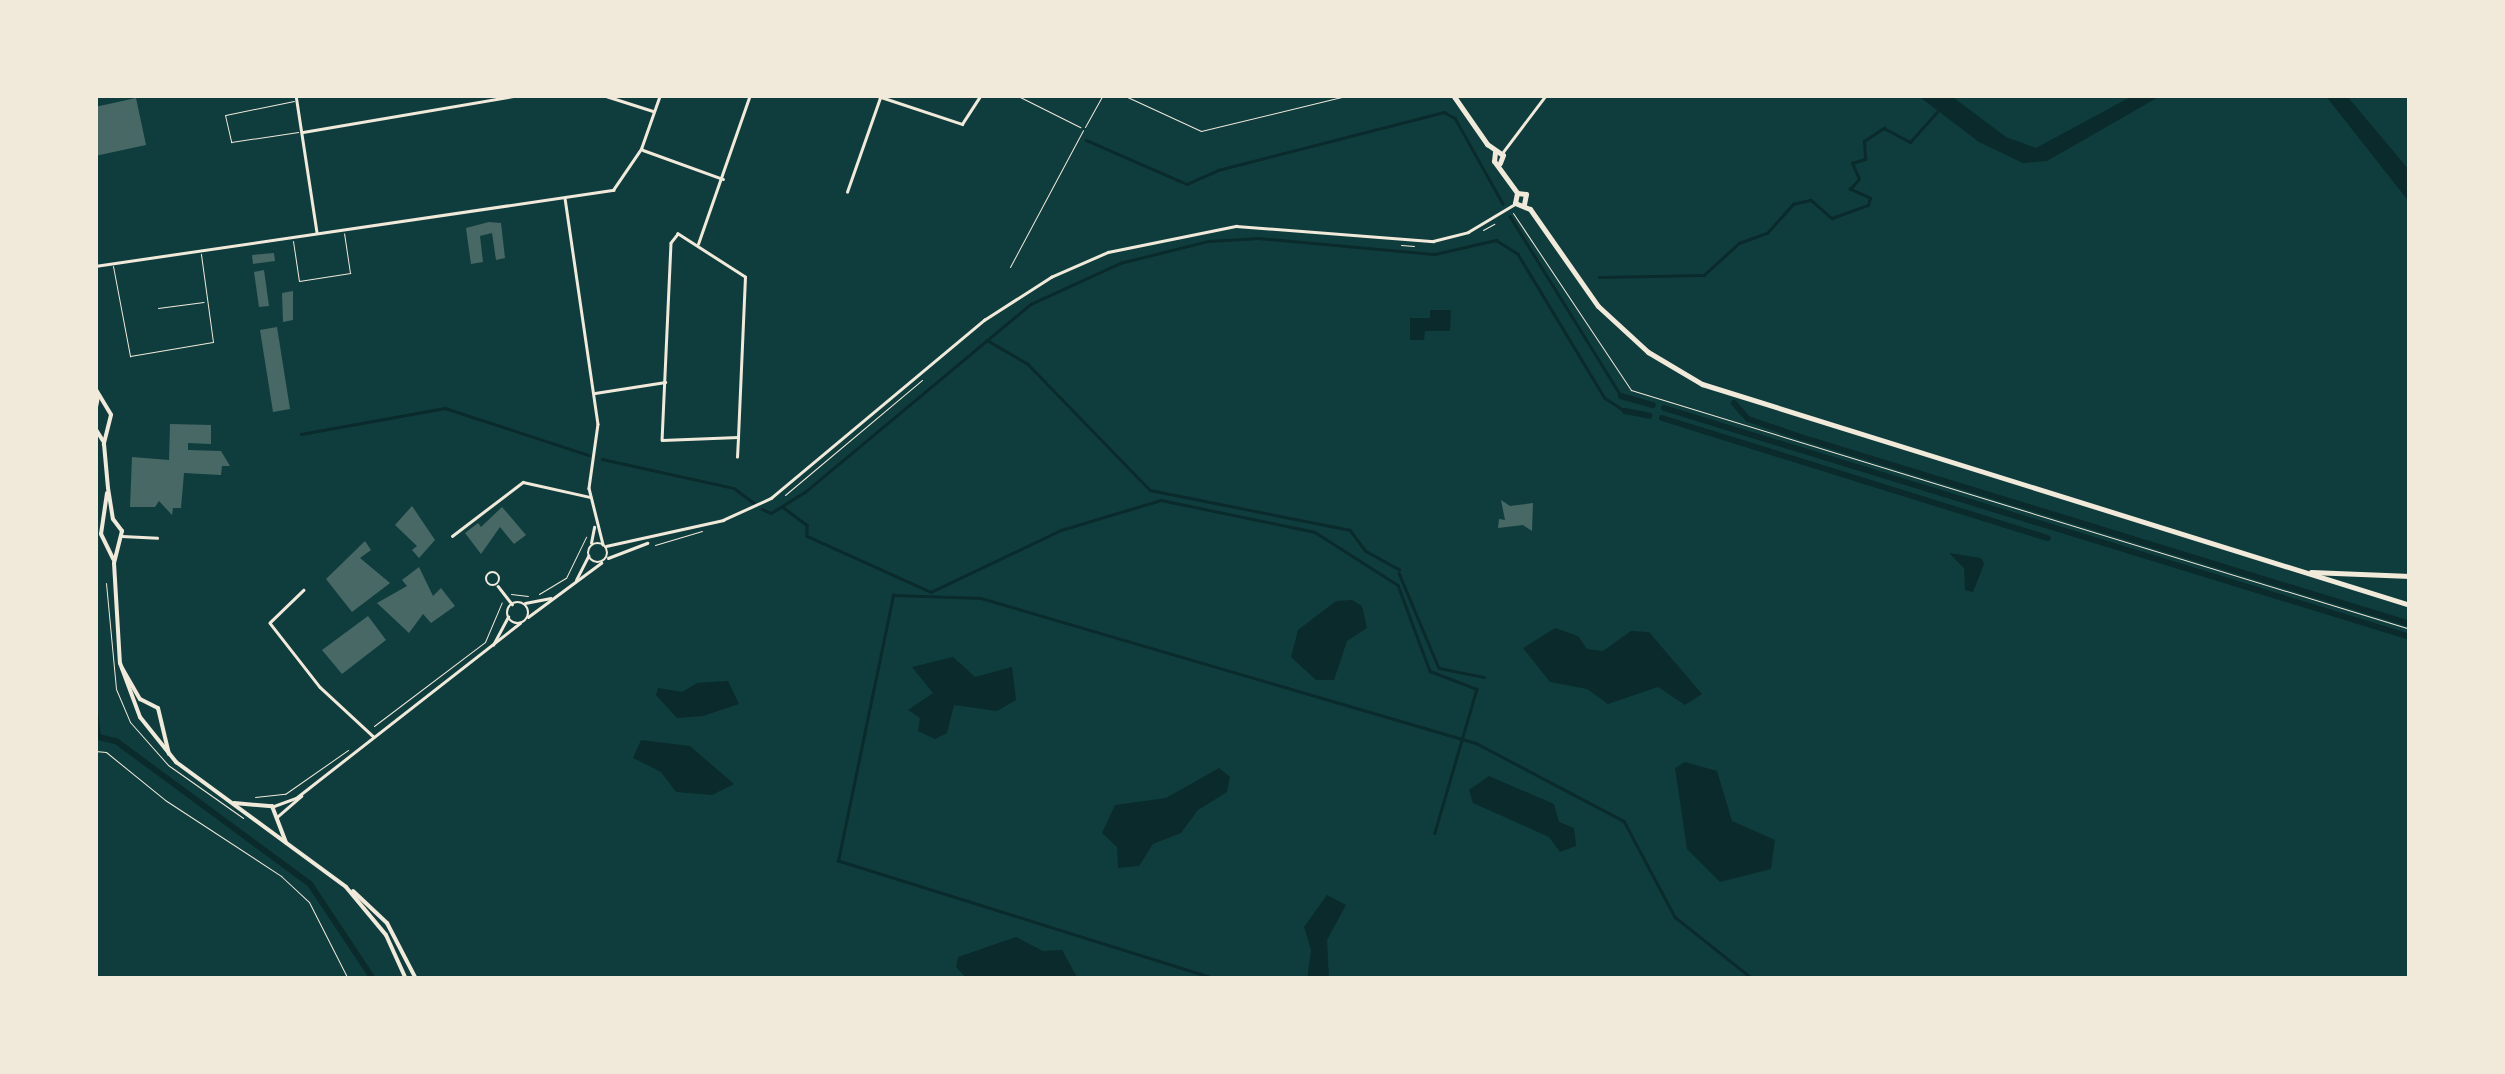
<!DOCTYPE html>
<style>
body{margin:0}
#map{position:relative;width:2505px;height:1074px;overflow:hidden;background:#0f3d3e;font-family:"Libre Baskerville",serif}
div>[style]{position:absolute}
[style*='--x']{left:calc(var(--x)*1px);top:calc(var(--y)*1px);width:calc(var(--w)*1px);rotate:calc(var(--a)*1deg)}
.water>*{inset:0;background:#0a2a2b}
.stream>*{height:2.5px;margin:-1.25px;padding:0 1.25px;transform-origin:1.25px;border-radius:1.25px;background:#0a2a2b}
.canal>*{height:6px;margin:-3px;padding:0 3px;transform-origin:3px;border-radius:3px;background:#0a2a2b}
.building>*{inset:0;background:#486865}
.path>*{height:1px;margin:-0.5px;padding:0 0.5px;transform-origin:0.5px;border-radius:0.5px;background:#f1e9da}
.service>*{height:1px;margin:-0.5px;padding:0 0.5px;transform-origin:0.5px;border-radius:0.5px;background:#f1e9da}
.minor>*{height:2.5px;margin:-1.25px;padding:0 1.25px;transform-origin:1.25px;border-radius:1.25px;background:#f1e9da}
.minor>.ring{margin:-1.25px;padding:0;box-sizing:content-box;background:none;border:2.5px solid #f1e9da;border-radius:50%}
.tertiary>*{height:4px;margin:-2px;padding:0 2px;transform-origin:2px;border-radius:2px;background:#f1e9da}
.secondary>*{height:5px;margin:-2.5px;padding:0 2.5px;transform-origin:2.5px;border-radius:2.5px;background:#f1e9da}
span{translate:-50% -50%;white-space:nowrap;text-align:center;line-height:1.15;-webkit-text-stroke:10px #f1e9da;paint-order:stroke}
.frame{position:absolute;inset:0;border:98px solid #f1e9da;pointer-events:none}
</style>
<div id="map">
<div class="water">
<div style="clip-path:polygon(1917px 95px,1950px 95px,2006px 137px,2036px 148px,2134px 95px,2162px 95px,2047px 161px,2023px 163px,1979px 142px)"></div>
<div style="clip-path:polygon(2325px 95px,2346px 95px,2410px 171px,2410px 203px)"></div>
<div style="clip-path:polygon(1430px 310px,1451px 310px,1450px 331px,1425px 331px,1424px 340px,1410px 340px,1410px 318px,1430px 318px)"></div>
<div style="clip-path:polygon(1949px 553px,1981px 558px,1984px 564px,1973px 592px,1965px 590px,1964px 568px)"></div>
<div style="clip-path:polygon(1352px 600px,1362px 606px,1367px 628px,1347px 641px,1334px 680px,1316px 680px,1291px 657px,1298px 630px,1336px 601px)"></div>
<div style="clip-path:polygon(1555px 628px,1578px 636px,1587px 649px,1603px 651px,1631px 631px,1649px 632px,1702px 694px,1685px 705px,1658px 687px,1608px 704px,1587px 689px,1550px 682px,1523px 648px)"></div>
<div style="clip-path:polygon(953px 657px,975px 677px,1012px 667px,1016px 700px,997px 711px,954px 705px,947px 733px,935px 739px,918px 731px,920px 718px,908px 710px,933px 693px,912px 667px)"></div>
<div style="clip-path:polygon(728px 681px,739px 704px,703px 716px,677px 718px,656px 695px,658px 688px,682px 692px,697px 683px)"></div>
<div style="clip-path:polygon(641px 740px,690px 746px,734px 784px,712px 795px,676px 792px,661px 772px,633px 758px)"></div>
<div style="clip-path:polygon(1685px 762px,1717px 771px,1732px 821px,1775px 840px,1771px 869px,1720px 882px,1687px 849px,1675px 768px)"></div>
<div style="clip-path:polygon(1219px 768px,1230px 777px,1227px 792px,1198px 810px,1181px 833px,1153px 844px,1139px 866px,1118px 868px,1117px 847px,1102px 833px,1115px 805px,1166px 798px)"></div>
<div style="clip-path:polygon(1489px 776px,1554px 804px,1559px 822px,1574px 828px,1576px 846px,1560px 852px,1549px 837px,1473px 803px,1469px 790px)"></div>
<div style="clip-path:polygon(1327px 895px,1346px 905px,1327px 940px,1329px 978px,1307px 979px,1311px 950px,1304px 927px)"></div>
<div style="clip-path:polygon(1016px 937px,1043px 951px,1062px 950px,1078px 979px,967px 979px,956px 967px,958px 957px)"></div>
</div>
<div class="stream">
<div style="--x:1086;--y:140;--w:110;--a:23.5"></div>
<div style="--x:1187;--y:184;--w:34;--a:-24"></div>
<div style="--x:1218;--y:170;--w:233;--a:-14.4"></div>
<div style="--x:1444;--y:112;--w:13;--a:29"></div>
<div style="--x:1455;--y:118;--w:98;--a:60.8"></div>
<div style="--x:1510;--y:216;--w:211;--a:58.3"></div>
<div style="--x:1599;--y:277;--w:105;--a:-1.1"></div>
<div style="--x:1704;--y:275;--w:47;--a:-42.4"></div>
<div style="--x:1739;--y:243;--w:30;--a:-20"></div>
<div style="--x:1767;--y:233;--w:39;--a:-48"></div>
<div style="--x:1793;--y:204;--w:18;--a:-13"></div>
<div style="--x:1811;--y:200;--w:28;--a:41"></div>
<div style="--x:1832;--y:218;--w:38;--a:-20"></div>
<div style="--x:1868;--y:205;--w:7;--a:-74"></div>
<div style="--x:1870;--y:198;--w:22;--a:-156"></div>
<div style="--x:1850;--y:189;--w:13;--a:-48"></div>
<div style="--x:1859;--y:179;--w:17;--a:-114"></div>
<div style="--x:1852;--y:163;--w:14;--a:-17"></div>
<div style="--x:1865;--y:159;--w:18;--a:-93"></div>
<div style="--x:1864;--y:141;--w:24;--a:-33"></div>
<div style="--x:1884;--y:128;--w:30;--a:28"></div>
<div style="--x:1910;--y:142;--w:40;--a:-48"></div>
<div style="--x:987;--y:340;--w:48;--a:30.3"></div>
<div style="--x:1028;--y:364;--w:175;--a:45.9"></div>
<div style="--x:1150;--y:490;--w:204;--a:11.3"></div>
<div style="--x:1350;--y:530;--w:26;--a:53"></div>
<div style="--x:1366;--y:551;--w:38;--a:29"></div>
<div style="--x:301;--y:434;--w:146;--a:-10.2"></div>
<div style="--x:445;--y:408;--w:151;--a:18.1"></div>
<div style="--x:602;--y:459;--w:135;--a:12.4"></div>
<div style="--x:734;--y:488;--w:25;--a:37"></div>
<div style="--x:783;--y:507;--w:30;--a:37"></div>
<div style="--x:807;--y:525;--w:11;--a:90"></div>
<div style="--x:807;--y:536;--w:136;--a:24.3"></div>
<div style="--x:931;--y:592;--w:144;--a:-25.5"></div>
<div style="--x:1061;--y:530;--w:104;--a:-16.7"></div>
<div style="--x:1161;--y:500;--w:157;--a:11.7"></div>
<div style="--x:1315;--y:532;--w:98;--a:32.6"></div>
<div style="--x:1398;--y:585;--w:92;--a:69.6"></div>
<div style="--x:1430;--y:671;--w:50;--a:21"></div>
<div style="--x:1477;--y:689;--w:150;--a:106.3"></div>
<div style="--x:762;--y:509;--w:10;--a:24"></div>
<div style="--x:771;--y:513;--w:40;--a:-32"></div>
<div style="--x:805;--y:492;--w:294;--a:-39.8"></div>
<div style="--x:1031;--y:304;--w:98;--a:-24.7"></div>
<div style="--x:1120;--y:263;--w:91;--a:-14"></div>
<div style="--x:1208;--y:241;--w:50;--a:-3.4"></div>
<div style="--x:1258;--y:238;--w:178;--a:5.2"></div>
<div style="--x:1435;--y:254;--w:63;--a:-12.9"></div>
<div style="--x:1496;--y:240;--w:26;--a:32"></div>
<div style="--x:1518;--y:254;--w:168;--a:58.9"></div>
<div style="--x:1605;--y:398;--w:24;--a:33"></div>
<div style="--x:1399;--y:573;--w:103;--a:67.2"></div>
<div style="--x:1439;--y:668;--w:46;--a:11.3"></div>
<div style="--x:1215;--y:979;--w:395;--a:-162.6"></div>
<div style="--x:838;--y:861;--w:272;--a:-78.3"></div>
<div style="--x:893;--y:595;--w:88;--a:2"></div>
<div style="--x:981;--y:598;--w:516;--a:16.33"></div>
<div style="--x:1476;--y:743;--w:167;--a:27.8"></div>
<div style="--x:1624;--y:821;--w:109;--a:62"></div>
<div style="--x:1675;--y:917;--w:100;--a:38.5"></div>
</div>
<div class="canal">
<div style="--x:1621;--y:396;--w:33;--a:16"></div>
<div style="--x:1734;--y:403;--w:21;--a:49"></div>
<div style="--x:1748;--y:419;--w:56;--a:18.8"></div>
<div style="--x:1801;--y:437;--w:637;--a:17.07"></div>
<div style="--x:1664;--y:408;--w:780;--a:17.06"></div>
<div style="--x:1625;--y:411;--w:25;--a:11"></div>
<div style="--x:1662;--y:418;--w:404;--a:17.3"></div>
<div style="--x:95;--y:712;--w:25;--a:83"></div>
<div style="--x:98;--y:737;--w:18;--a:13"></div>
<div style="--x:116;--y:741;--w:241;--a:36.4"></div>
<div style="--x:310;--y:884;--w:114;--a:56.4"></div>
</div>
<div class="building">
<div style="clip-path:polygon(136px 98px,146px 145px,95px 156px,95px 107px)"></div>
<div style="clip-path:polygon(489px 222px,501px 223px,505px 258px,496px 260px,492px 233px,480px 236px,483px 262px,471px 264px,466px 228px)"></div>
<div style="clip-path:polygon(274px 253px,275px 261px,253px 264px,252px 255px)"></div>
<div style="clip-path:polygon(264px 270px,269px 306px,259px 307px,254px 272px)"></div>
<div style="clip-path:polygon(293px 291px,293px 320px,283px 322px,282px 293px)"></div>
<div style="clip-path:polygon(277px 327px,290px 409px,273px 412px,260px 330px)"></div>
<div style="clip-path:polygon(170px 424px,211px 425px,211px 444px,188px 443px,188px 450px,221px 451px,230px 466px,222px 466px,221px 475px,184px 473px,181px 508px,173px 508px,172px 515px,159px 501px,155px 507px,130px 507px,132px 457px,169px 460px)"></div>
<div style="clip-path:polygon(1501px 500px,1510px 506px,1533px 503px,1532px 531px,1523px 525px,1498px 528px,1499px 519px,1505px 520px)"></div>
<div style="clip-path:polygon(412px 506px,435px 540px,419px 558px,412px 550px,417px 546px,395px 525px)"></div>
<div style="clip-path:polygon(502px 507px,526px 535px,514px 544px,500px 527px,481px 554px,465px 533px,478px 523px,481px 527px)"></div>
<div style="clip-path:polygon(365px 541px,371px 550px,360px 558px,390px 583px,352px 612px,326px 579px)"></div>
<div style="clip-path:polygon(419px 567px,433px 596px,441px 588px,455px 606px,431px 623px,423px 614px,409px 633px,377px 603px,407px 586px,402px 580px)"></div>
<div style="clip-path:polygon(368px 616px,386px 640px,342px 674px,322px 650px)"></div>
</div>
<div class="path">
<div style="--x:1513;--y:213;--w:213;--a:56.3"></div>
<div style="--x:1631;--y:390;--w:815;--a:17.06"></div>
<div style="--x:1483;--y:230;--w:13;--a:-29"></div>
<div style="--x:1401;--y:245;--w:13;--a:4"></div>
<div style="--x:785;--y:495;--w:179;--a:-40"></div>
<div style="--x:655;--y:545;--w:49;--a:-16.6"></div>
<div style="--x:106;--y:583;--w:106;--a:84.6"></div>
<div style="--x:116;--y:689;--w:36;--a:67"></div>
<div style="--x:130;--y:722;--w:57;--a:48.5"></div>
<div style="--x:168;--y:765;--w:92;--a:35.2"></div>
<div style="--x:511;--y:594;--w:17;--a:7"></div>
<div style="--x:539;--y:594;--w:31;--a:-31"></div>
<div style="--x:566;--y:578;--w:46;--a:-64"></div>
<div style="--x:374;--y:726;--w:139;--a:-37.1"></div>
<div style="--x:485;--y:642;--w:43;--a:-67"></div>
<div style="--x:95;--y:751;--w:11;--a:5"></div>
<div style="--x:106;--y:752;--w:76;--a:39.1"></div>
<div style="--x:165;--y:800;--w:139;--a:33.2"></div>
<div style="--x:281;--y:876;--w:38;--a:43"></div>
<div style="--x:309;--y:902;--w:86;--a:63.1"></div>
<div style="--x:255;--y:797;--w:30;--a:-6"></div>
<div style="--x:285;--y:794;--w:77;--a:-34.9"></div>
</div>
<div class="service">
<div style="--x:1016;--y:95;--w:72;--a:26.6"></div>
<div style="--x:1123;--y:95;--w:86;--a:24.8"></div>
<div style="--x:1201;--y:131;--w:153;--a:-13.6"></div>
<div style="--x:294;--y:101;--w:70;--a:168.5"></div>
<div style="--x:225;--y:115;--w:28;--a:77"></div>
<div style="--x:231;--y:142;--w:68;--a:-8.5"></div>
<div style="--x:1085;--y:127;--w:37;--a:-61"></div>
<div style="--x:293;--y:241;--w:40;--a:81.5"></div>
<div style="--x:299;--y:281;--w:52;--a:-8.9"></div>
<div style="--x:350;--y:273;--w:40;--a:-98.5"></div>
<div style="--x:113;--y:266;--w:92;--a:79.3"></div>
<div style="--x:130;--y:356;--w:84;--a:-9.6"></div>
<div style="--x:213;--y:342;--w:89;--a:-97.8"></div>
<div style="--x:1010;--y:267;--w:155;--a:-61.9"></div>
<div style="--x:158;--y:308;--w:46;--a:-7.4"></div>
</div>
<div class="minor">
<div style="--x:296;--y:95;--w:139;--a:81.3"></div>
<div style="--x:603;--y:95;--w:52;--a:17.7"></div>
<div style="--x:875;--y:95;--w:92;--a:18.4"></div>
<div style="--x:962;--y:124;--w:35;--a:-57"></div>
<div style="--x:303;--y:132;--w:220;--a:-9.7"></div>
<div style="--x:643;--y:150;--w:85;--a:19.9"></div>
<div style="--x:1503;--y:152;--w:71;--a:-53"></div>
<div style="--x:847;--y:192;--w:100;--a:-70.7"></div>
<div style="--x:565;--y:198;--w:228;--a:81.7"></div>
<div style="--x:598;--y:424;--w:65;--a:98"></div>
<div style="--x:589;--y:488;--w:58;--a:76"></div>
<div style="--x:698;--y:244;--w:158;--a:-70.8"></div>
<div style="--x:95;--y:266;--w:524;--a:-8.35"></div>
<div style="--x:613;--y:190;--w:50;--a:-55.7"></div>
<div style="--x:641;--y:149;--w:57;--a:-70.6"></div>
<div style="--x:595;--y:393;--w:71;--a:-8.9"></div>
<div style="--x:737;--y:457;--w:20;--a:-87"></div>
<div style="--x:738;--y:437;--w:160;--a:-87.5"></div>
<div style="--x:745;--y:277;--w:80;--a:-147.3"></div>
<div style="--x:678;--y:234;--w:11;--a:128"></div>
<div style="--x:671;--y:243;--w:197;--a:92.6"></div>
<div style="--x:662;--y:440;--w:76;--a:-2.3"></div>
<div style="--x:122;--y:536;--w:35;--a:3"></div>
<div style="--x:452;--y:536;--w:89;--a:-37.3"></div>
<div style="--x:523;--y:482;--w:69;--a:12.6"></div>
<div class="ring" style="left:588px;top:543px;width:17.5px;height:17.5px"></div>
<div style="--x:591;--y:543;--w:16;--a:-79"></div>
<div style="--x:606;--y:546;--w:120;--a:-12.5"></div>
<div style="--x:723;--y:520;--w:53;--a:-24.6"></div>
<div style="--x:771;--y:498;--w:278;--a:-39.9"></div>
<div style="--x:984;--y:320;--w:80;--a:-32.7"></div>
<div style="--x:1051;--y:277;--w:62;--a:-23.7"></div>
<div style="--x:1108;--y:252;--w:131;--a:-11.5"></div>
<div style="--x:1236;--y:226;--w:198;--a:4.4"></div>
<div style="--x:1433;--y:241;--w:36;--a:-14"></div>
<div style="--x:1468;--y:232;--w:55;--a:-30.8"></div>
<div style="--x:608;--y:558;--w:42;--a:-21"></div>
<div class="ring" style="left:486px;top:572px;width:11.5px;height:11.5px"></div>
<div style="--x:576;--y:580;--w:27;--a:-63"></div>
<div style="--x:498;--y:586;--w:23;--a:52"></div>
<div style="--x:304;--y:590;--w:47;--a:135.9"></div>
<div style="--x:270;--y:623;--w:81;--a:52"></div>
<div style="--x:320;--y:687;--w:72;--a:42.8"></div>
<div class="ring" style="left:507px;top:602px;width:19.5px;height:19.5px"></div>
<div style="--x:525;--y:603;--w:26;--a:-11"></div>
<div style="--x:528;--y:617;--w:91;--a:-36.5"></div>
<div style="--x:493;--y:645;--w:32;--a:-62"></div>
<div style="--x:274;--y:806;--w:23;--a:-20"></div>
<div style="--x:296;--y:798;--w:284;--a:-38"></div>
<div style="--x:277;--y:817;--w:32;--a:-41"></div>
</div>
<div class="tertiary">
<div style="--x:95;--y:388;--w:31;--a:59"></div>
<div style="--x:111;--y:415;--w:30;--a:104"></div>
<div style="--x:104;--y:444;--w:44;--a:84.8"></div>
<div style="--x:108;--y:488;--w:31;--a:81"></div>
<div style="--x:113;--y:519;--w:15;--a:53"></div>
<div style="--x:122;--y:531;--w:33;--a:104"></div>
<div style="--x:114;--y:563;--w:100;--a:86.6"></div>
<div style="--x:120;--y:663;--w:58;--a:69.7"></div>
<div style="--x:140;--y:717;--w:58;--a:51.3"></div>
<div style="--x:176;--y:762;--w:211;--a:36.3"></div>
<div style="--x:346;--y:887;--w:62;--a:50.2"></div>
<div style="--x:386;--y:935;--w:48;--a:65.6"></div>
<div style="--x:96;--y:407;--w:10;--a:-79"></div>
<div style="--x:95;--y:428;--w:15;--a:58"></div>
<div style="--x:107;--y:493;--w:41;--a:98.3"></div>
<div style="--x:101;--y:534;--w:28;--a:64"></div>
<div style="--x:122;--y:668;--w:36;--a:60"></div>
<div style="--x:140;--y:699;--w:20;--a:27"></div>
<div style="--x:158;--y:708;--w:47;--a:76.6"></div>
<div style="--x:234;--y:803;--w:38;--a:5"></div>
<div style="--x:272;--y:806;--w:39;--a:69"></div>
<div style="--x:353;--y:891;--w:47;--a:43.3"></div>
<div style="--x:387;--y:923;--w:63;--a:62.6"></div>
</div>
<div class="secondary">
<div style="--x:1453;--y:95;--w:60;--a:55.2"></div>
<div style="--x:1487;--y:144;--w:19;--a:35"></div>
<div style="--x:1503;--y:155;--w:9;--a:111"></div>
<div style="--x:1495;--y:152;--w:9;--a:96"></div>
<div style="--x:1494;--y:161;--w:39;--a:54"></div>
<div style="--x:1517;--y:193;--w:10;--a:101"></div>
<div style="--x:1515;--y:203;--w:16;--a:22"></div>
<div style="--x:1530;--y:209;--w:118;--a:55"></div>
<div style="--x:1598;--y:306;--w:68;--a:42.6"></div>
<div style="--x:1648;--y:352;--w:63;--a:30.7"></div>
<div style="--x:1702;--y:384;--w:742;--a:17.34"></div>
<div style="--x:1517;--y:193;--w:9;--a:6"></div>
<div style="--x:1526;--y:194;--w:10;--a:101"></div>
<div style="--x:2311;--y:572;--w:99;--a:2.3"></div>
</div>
<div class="frame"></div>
</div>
